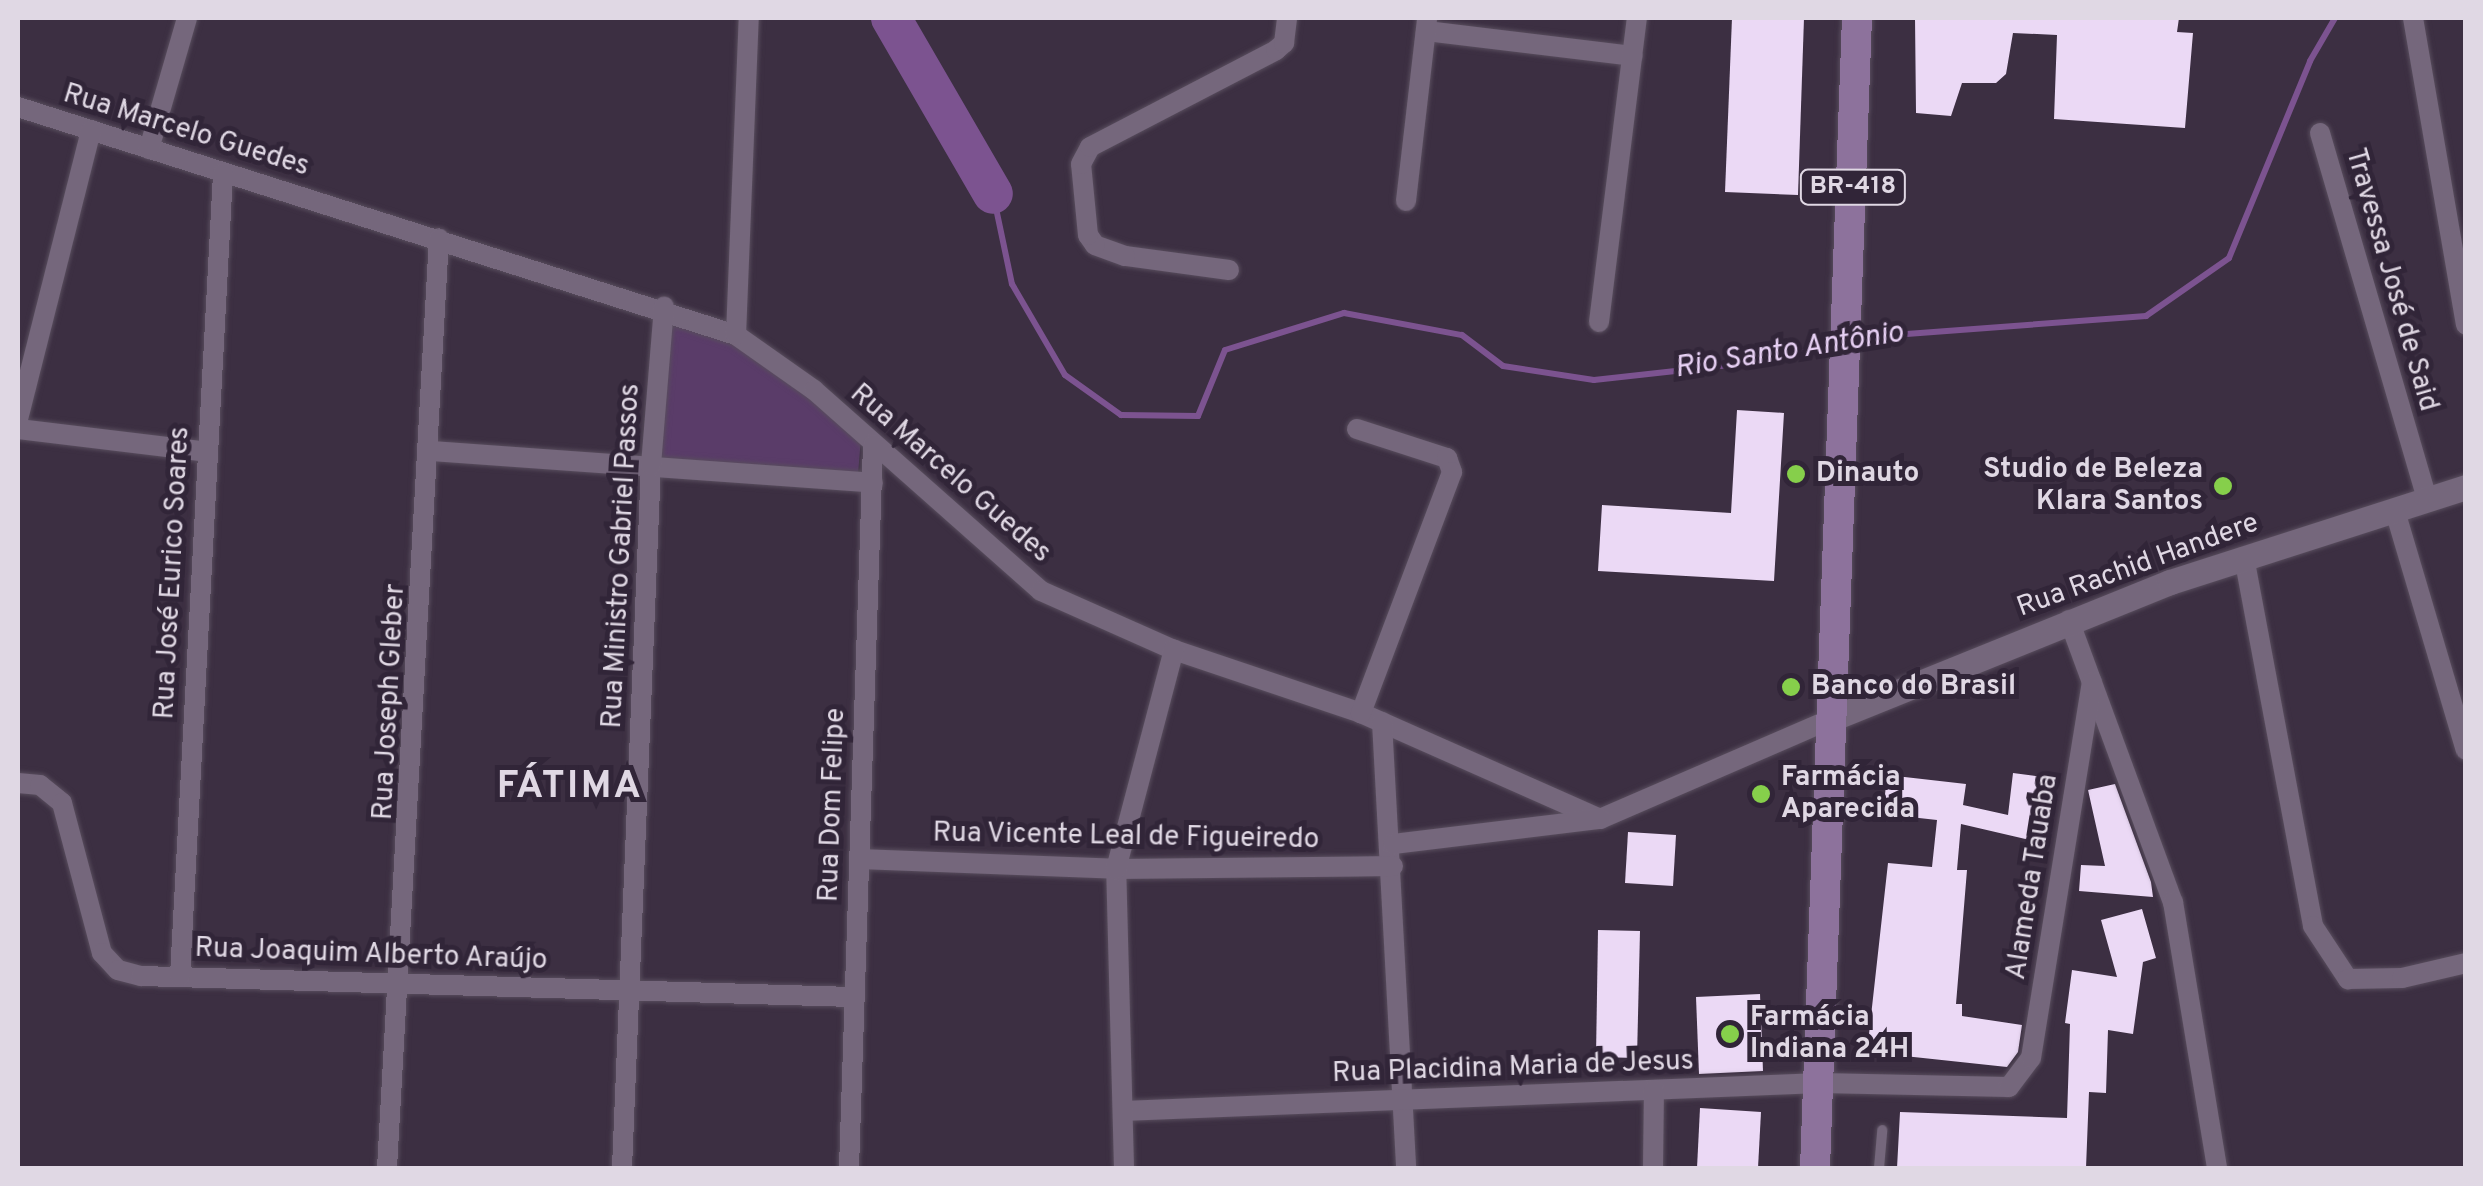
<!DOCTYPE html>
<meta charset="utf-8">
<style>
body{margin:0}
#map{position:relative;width:2483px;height:1186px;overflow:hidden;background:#3c2f42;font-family:Overpass,sans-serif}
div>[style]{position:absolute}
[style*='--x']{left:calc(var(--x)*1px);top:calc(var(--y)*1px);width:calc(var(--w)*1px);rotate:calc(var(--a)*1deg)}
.green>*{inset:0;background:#5a3c69}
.stream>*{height:6px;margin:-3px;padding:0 3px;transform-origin:3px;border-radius:3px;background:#7c5390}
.river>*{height:40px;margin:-20px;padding:0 20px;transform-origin:20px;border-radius:20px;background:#7c5390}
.building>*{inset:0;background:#ebd9f5}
.roads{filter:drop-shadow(0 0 2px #584d5d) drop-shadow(0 0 2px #584d5d)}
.service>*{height:10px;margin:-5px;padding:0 5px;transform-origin:5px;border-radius:5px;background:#75677c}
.minor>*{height:20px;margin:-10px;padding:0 10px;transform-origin:10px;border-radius:10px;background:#75677c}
.tertiary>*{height:25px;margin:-12.5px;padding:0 12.5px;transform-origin:12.5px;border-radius:12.5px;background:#75677c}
.primary>*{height:30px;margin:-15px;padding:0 15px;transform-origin:15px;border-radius:15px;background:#8d729c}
.dots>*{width:28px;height:28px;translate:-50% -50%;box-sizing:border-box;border:5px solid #312538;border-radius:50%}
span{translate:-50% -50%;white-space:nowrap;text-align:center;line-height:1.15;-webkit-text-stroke:10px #312538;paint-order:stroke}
.shield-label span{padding:2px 8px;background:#312538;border:2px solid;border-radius:8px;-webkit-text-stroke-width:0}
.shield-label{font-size:25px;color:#e0d8e4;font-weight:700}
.street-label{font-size:28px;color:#e0d8e4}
.poi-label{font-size:28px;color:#e0d8e4;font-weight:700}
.right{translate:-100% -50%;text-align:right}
.left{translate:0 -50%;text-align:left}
.water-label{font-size:30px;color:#e7d0f4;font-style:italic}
.district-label{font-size:38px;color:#e0d8e4;font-weight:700;letter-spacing:2.5px}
.frame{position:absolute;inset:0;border:20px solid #e0d8e4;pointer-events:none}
</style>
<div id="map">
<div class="green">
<div style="clip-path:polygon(666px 318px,738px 341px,861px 438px,858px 474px,655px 459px)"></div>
</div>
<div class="stream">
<div style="--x:993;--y:194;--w:92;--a:78.1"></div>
<div style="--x:1012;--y:284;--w:105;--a:59.8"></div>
<div style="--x:1065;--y:375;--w:69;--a:35.5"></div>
<div style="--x:1121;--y:415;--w:77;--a:0.7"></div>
<div style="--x:1198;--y:416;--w:71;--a:-67.8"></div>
<div style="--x:1225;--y:350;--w:125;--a:-17.3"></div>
<div style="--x:1344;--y:313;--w:120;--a:10.6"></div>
<div style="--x:1462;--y:335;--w:51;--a:37.1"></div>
<div style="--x:1503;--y:366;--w:92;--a:8.7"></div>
<div style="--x:1594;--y:380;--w:182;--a:-6.3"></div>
<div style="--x:1775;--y:360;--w:63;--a:-15.6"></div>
<div style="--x:1853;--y:338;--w:294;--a:-4.3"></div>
<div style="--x:2146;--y:316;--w:101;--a:-34.9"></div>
<div style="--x:2229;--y:258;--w:213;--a:-67.6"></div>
<div style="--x:2310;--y:61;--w:50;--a:-59.8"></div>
</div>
<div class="river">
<div style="--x:891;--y:18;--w:203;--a:59.9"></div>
</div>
<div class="building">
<div style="clip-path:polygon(1732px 18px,1804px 18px,1798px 195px,1725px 192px)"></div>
<div style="clip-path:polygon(1915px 18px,2179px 18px,2177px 32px,2193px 33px,2185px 128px,2054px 119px,2057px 35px,2013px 33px,2006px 74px,1996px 83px,1962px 83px,1951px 116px,1916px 113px)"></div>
<div style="clip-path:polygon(1737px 410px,1784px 413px,1774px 581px,1598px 571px,1602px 505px,1731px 513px)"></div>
<div style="clip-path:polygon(2013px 773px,2043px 777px,2034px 841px,1961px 824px,1957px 870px,1967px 870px,1956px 1004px,1962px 1004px,1962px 1016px,2022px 1025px,2018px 1052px,2007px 1067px,1867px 1052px,1888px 863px,1932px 867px,1937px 820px,1883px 814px,1887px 775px,1966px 784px,1963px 805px,2008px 815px)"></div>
<div style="clip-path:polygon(2115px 784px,2151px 882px,2153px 897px,2079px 891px,2081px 865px,2105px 866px,2088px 790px)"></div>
<div style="clip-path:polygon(1628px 832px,1676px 835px,1673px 886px,1625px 883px)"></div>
<div style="clip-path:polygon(2142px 909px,2156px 958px,2143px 962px,2133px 1034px,2108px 1030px,2106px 1093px,2089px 1092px,2086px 1168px,1897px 1168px,1900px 1112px,2067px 1118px,2070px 1024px,2065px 1023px,2072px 970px,2117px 977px,2101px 920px)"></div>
<div style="clip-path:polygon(1598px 930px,1640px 931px,1637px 1058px,1596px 1057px)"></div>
<div style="clip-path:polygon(1760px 994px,1763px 1071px,1699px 1074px,1696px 997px)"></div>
<div style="clip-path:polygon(1700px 1108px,1761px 1112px,1758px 1168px,1697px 1168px)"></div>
</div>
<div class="roads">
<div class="service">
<div style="--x:1879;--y:1168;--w:38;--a:-85"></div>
</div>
<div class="minor">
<div style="--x:2413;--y:18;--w:311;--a:80.2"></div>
<div style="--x:1426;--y:31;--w:208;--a:6.9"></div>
<div style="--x:18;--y:107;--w:753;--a:17.62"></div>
<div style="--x:736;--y:335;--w:95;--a:35.2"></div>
<div style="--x:814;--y:390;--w:303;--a:41.5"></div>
<div style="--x:1041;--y:591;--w:145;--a:23.9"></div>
<div style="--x:1174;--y:650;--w:197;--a:18.6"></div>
<div style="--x:1361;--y:713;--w:261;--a:23.9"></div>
<div style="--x:1600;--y:819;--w:257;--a:-23.4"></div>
<div style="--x:2320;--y:133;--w:382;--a:73.7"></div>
<div style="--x:149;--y:149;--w:136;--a:-73.8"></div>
<div style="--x:1406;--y:201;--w:183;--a:-83.4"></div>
<div style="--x:1229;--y:270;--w:105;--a:-172.3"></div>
<div style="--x:1125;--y:256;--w:32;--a:-160"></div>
<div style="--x:1095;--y:245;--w:12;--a:-125"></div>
<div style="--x:1088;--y:235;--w:71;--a:-95.6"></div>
<div style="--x:1081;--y:164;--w:19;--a:-62"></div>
<div style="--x:1090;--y:147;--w:210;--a:-27.5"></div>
<div style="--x:1276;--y:50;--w:11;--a:-41"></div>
<div style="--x:1284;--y:43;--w:25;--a:-83"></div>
<div style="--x:1599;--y:322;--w:306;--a:-82.9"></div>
<div style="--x:736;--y:335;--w:317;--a:-87.7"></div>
<div style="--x:18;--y:419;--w:298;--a:-75.8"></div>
<div style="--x:18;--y:429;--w:190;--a:6.9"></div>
<div style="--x:1357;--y:429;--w:95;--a:17.9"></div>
<div style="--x:1447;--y:458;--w:15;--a:70"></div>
<div style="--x:1452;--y:472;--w:258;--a:110.7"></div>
<div style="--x:431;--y:451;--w:443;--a:4.1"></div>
<div style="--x:2395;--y:511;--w:249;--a:73.5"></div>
<div style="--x:2244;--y:557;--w:375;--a:79.4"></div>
<div style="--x:2313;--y:926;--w:64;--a:56.6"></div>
<div style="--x:2348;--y:979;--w:54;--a:-1.1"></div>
<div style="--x:2402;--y:978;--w:66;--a:-13.2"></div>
<div style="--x:2069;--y:620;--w:301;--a:69.8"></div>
<div style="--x:2173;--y:902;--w:270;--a:80.6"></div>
<div style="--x:1382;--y:722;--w:447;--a:86.9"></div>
<div style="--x:18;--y:783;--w:22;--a:5"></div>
<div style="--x:40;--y:785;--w:28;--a:39"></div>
<div style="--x:62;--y:803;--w:155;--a:75.1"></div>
<div style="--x:102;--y:953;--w:23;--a:47"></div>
<div style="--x:118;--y:970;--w:24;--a:15"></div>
<div style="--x:141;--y:976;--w:711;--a:1.69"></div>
<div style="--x:1393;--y:844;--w:209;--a:-6.9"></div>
<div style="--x:859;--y:859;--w:257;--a:2.2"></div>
<div style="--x:1116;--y:869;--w:277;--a:-0.6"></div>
<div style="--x:180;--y:976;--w:804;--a:-86.93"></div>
<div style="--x:1123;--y:1111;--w:698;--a:-2.3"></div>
<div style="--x:1820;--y:1083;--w:189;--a:1.2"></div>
<div style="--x:2009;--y:1087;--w:36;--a:-53"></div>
<div style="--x:2031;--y:1058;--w:381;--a:-80.8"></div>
<div style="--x:387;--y:1168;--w:931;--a:-86.8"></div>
<div style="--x:622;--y:1168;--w:704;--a:-87.64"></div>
<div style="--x:651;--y:465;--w:159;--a:-85.3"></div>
<div style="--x:849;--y:1168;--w:724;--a:-88.1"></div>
<div style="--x:1124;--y:1168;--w:299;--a:-91.5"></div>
<div style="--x:1116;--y:869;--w:227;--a:-75.2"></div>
<div style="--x:1653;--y:1168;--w:78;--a:-89.3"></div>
</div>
<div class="tertiary">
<div style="--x:1836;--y:717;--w:360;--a:-22"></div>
<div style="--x:2170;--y:582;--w:311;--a:-17.8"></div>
</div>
<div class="primary">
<div style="--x:1815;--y:1168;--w:1151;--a:-87.91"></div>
</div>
</div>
<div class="dots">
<div style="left:1796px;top:474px;background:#86cf4b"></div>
<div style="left:2223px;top:486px;background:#86cf4b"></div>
<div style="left:1791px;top:687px;background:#86cf4b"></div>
<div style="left:1761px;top:794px;background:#86cf4b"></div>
<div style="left:1730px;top:1034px;background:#86cf4b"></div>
</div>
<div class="shield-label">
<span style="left:1853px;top:187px">BR-418</span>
</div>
<div class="street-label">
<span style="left:186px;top:131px;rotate:17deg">Rua Marcelo Guedes</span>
<span style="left:2391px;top:280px;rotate:74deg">Travessa José de Said</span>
<span style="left:950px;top:474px;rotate:41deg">Rua Marcelo Guedes</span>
<span style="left:622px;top:556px;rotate:-87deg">Rua Ministro Gabriel Passos</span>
<span style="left:2138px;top:566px;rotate:-20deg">Rua Rachid Handere</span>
<span style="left:173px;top:573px;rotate:-87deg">Rua José Eurico Soares</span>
<span style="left:390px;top:702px;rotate:-87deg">Rua Joseph Gleber</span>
<span style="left:833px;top:805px;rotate:-88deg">Rua Dom Felipe</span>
<span style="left:1126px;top:837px;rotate:1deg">Rua Vicente Leal de Figueiredo</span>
<span style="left:2033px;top:877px;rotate:-81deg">Alameda Tauaba</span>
<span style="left:371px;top:955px;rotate:2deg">Rua Joaquim Alberto Araújo</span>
<span style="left:1513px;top:1068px;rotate:-2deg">Rua Placidina Maria de Jesus</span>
</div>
<div class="poi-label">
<span class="right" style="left:2203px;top:486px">Studio de Beleza<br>Klara Santos</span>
<span class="left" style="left:1816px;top:474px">Dinauto</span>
<span class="left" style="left:1811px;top:687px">Banco do Brasil</span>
<span class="left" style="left:1781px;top:794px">Farmácia<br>Aparecida</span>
<span class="left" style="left:1750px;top:1034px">Farmácia<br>Indiana 24H</span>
</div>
<div class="water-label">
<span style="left:1789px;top:352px;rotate:-9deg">Rio Santo Antônio</span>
</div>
<div class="district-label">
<span style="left:570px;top:788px">FÁTIMA</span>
</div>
<div class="frame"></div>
</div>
